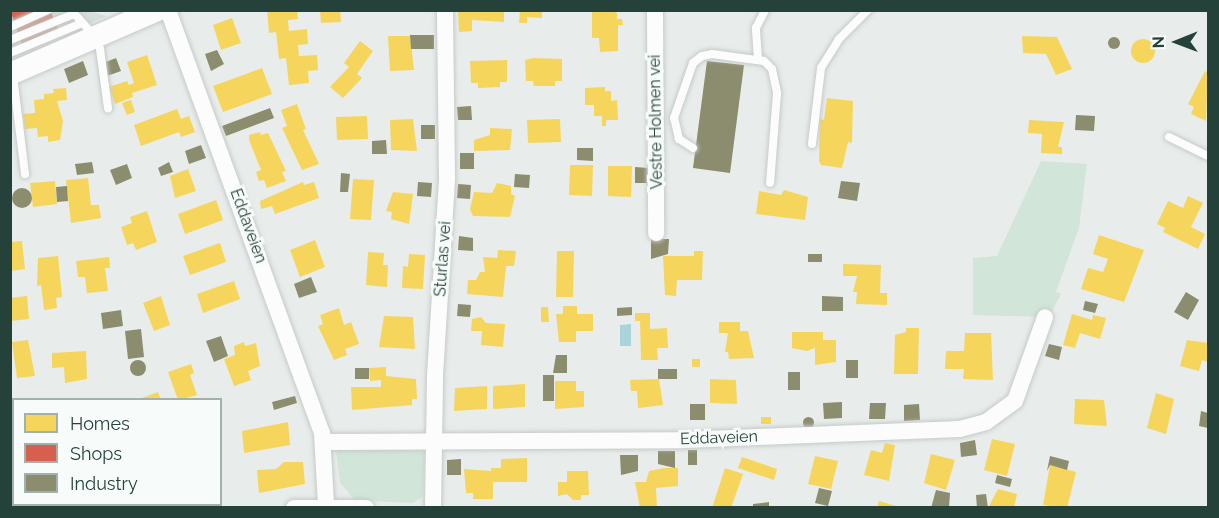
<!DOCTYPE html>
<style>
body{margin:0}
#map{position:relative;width:1219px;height:518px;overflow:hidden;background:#e8edeb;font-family:Raleway,sans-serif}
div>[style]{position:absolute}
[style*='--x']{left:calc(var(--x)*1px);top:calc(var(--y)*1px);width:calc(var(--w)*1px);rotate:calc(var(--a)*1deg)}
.built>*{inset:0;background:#d6dedb}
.green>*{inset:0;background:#d1e6d8}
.water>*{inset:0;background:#a9d4db}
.homes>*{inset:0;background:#f6d55c}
.round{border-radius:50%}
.shops>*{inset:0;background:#d6604d}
.industry>*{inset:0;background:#8c8c6e}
.roads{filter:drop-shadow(0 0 2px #c5cac8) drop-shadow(0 0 2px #c5cac8)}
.service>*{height:8px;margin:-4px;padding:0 4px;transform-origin:4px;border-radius:4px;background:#fcfcfc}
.minor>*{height:16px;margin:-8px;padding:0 8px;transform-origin:8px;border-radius:8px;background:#fcfcfc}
.secondary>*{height:22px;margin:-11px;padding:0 11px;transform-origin:11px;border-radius:11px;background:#fcfcfc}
span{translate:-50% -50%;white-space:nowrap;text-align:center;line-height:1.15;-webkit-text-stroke:6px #f7fbf9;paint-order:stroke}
.street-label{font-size:16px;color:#24423a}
.frame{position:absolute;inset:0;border:12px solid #24423a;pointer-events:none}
.legend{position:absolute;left:12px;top:398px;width:210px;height:108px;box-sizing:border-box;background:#f7fbf9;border:2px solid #a3b1ad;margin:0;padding:8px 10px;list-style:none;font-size:18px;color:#24423a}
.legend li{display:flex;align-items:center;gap:12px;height:30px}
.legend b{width:30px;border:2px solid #a3b1ad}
.north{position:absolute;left:1147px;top:12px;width:60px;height:60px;-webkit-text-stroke:4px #f7fbf9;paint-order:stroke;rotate:269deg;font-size:16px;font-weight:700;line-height:24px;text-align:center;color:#24423a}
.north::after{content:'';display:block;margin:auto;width:21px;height:27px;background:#24423a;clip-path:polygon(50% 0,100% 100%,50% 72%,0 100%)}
</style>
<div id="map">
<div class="built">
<div style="clip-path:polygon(11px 11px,89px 11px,106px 16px,11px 58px)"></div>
</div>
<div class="green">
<div style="clip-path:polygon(1041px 161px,1087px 164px,1079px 228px,1056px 292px,1061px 294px,1049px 317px,973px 315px,973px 258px,997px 256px)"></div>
<div style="clip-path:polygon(425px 446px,423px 496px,413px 503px,355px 500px,340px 483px,336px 450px)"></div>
</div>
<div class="water">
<div style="clip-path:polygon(631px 324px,631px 346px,620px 346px,620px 325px)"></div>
</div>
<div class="homes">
<div style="clip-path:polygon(267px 10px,297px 10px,298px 19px,288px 20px,289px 31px,307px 29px,308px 44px,298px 45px,299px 56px,317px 55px,318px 70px,308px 71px,309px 83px,289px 85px,286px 58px,279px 59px,276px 32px,269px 33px)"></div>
<div style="clip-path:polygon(320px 10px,340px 10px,341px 22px,321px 23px)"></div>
<div style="clip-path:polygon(458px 10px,504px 10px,504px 22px,472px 20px,472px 31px,459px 32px)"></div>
<div style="clip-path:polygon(520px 10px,542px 10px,542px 18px,527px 17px,527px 23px,519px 23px)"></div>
<div style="clip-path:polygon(592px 10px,609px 10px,617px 13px,617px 19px,622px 19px,623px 25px,618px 25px,618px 51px,600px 52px,599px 38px,592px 38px)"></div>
<div style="clip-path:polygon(232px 18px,241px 43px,221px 50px,213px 25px)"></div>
<div style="clip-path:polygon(388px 36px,410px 36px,414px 70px,390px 71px)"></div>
<div style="clip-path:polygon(1022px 36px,1057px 37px,1072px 69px,1056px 75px,1046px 54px,1023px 53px)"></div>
<div class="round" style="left:1131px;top:39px;width:24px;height:24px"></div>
<div style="clip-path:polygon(360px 41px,373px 51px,357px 74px,362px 78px,343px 98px,330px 87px,349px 67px,344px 63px)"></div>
<div style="clip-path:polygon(147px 55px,157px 85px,132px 93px,133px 97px,115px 104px,109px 87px,127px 81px,129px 85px,134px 83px,127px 62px)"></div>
<div style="clip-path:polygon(533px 58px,562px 59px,562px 81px,555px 81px,555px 86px,534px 86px,533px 81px,526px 81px,525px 60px)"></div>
<div style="clip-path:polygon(507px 60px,507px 82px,500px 82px,500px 87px,478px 88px,478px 83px,471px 83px,470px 61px)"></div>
<div style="clip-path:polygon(262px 68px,272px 94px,223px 112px,213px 86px)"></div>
<div style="clip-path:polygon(1205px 71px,1208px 73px,1206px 121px,1191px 114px,1194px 107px,1188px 104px)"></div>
<div style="clip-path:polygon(605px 87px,605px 91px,611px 91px,611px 101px,617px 100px,618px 120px,606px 120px,606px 126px,602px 126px,602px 116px,594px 116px,594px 105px,585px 105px,585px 88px)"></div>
<div style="clip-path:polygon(66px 88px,67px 100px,57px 101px,63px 121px,60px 140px,48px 142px,48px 136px,38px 137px,37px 128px,25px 129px,23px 114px,35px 113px,34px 100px,44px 99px,44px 94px,54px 93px,53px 89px)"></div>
<div style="clip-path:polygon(827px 98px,853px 101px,852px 143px,848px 142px,842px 168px,821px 165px,819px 161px,820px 119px,824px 120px)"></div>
<div style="clip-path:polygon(131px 100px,135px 112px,127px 115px,122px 103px)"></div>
<div style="clip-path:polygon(297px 104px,306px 129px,303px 130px,319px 164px,302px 170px,282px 128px,287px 126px,281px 110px)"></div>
<div style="clip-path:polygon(177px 109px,181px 119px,189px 116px,195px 132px,181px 137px,179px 132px,141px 146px,134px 125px)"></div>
<div style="clip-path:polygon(367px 116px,368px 139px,337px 140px,336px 117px)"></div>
<div style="clip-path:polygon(413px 119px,417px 151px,391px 150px,390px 120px)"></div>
<div style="clip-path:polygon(560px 119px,561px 142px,528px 143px,527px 120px)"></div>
<div style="clip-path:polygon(1029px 120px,1064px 122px,1058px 147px,1062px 147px,1062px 154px,1041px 153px,1042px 134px,1028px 133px)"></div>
<div style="clip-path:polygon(490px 128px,512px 129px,510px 150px,474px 151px,474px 140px,490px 135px)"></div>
<div style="clip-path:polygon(260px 132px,261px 135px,268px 133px,286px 171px,282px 172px,286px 181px,267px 188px,264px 180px,259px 181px,256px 172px,261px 170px,249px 140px,249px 135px)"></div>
<div style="clip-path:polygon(570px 165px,593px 165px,592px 196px,569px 195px)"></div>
<div style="clip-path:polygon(608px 166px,632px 166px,631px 197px,608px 196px)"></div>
<div style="clip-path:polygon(188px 169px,196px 191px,175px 198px,170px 176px)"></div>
<div style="clip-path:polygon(88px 178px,91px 205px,99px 205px,101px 218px,71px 223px,66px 180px)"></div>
<div style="clip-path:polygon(353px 179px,374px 180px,371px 220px,350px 219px)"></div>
<div style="clip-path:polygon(55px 181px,57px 204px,33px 207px,30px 183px)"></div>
<div style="clip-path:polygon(303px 182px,304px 185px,314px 182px,319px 198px,275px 214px,272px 206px,261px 209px,260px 201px)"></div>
<div style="clip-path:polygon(497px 183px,511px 186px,511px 194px,515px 196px,510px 217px,473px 216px,470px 209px,474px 192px,492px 193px)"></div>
<div style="clip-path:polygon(784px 190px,808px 197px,805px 220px,756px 214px,759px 191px,781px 195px)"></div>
<div style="clip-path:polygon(393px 192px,413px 194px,409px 224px,391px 219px,392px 212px,386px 211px)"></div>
<div style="clip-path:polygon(1188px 196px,1203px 203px,1191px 227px,1205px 234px,1198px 249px,1163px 232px,1165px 228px,1157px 224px,1168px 201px,1183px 208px)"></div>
<div style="clip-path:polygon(216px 200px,223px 220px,185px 234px,178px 214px)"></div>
<div style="clip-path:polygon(147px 211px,157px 242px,136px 250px,133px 243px,127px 245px,121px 227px,132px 223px,130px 217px)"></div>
<div style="clip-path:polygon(1099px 235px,1144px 250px,1124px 302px,1081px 289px,1088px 268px,1103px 272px,1108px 259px,1093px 254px)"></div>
<div style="clip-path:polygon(315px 240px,325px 267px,300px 277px,290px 250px)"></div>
<div style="clip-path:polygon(22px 241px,25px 269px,10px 271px,10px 242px)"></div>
<div style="clip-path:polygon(220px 243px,226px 262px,190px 275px,183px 256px)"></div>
<div style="clip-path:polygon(498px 250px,516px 251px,514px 266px,506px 266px,503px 297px,467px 294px,468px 280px,476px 280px,480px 272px,485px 272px,483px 257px,497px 258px)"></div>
<div style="clip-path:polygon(557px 251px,574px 251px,573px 297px,556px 297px)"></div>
<div style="clip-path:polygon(694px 251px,703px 251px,702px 280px,677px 280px,676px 296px,665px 295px,663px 256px,694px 256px)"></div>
<div style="clip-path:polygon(368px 252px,384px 253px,383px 265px,388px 265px,387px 287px,366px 285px)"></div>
<div style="clip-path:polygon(409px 254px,425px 255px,423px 289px,402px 288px,403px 266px,408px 267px)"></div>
<div style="clip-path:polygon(58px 256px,62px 297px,56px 298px,57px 308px,44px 310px,41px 285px,37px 286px,38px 258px)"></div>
<div style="clip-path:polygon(109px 257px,110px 268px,105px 268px,108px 291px,87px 293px,85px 277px,78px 277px,76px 261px)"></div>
<div style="clip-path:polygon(843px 264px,881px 265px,880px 293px,887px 293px,887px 305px,856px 304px,857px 292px,853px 292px,857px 276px,843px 276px)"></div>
<div style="clip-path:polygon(234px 281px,240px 299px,203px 313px,197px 294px)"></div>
<div style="clip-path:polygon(27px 296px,29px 319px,10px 321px,10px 298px)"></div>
<div style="clip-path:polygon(161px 296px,170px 325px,154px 331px,143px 303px)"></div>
<div style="clip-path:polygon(563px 306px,577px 306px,577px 314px,593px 314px,593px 331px,576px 331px,576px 342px,559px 342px,556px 314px,563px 314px)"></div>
<div style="clip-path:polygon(541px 307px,548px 307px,549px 322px,541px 322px)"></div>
<div style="clip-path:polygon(339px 308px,344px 325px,351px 322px,359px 344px,345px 349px,347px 355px,334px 360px,318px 326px,323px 324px,320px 315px)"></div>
<div style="clip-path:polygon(635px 313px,650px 313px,650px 329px,667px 328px,668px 348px,657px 348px,658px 360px,641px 360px,640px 321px,635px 321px)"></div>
<div style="clip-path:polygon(1072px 314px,1092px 320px,1093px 315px,1106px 318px,1100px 339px,1080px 333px,1075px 348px,1063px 345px)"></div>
<div style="clip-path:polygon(384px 316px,413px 317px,415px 349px,379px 347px)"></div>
<div style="clip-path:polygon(481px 317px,486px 323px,505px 324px,503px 347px,481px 345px,482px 331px,471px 331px,472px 319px)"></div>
<div style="clip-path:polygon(719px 322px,740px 322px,740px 331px,748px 331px,754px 358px,729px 359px,728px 352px,725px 352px,728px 333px,719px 333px)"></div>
<div style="clip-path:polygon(906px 328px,919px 328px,918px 374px,894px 374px,895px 335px,906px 332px)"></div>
<div style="clip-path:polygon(792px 332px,823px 332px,823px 340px,836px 340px,836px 362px,815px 365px,815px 348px,807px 351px,792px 348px)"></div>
<div style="clip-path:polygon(965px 333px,991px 333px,993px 380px,963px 379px,964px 369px,945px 369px,946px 351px,964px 351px)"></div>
<div style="clip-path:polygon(28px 340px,35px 376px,17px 378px,12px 342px)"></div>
<div style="clip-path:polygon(1187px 340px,1208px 343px,1208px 362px,1202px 360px,1199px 371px,1180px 366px)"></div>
<div style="clip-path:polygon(244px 342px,245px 346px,256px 343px,260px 366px,248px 371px,251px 380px,234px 386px,224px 359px,235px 355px,234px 346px)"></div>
<div style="clip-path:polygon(86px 351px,87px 379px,65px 383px,64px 367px,52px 368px,52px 353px)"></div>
<div style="clip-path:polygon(692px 359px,700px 359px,700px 367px,692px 367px)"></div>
<div style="clip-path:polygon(191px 364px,194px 373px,190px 375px,197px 395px,178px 400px,168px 372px)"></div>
<div style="clip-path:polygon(386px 367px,386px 376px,416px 379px,417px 399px,412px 399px,412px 405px,352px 410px,351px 387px,381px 387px,381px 380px,370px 381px,369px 368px)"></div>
<div style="clip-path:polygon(659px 379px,663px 405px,638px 408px,637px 391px,631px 391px,630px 380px)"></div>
<div style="clip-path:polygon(710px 379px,736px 380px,737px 404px,710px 403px)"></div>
<div style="clip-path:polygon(555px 381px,576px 381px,576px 391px,584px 391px,584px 407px,555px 409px)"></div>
<div style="clip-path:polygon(525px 384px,525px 407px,493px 409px,493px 386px)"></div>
<div style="clip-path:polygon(487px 386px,487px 409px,454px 411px,455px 388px)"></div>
<div style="clip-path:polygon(158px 392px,161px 400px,139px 400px,139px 399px)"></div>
<div style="clip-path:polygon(1156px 393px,1174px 399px,1166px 434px,1147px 428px)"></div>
<div style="clip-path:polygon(1075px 399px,1104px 400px,1107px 426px,1074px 424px)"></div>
<div style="clip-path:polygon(761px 417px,771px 417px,771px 424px,761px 424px)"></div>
<div style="clip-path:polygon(288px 422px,290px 445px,244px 453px,242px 431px)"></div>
<div style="clip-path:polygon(992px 439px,1015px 444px,1007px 476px,984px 470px)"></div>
<div style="clip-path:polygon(885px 443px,895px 445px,889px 481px,864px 475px,871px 450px,882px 453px)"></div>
<div style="clip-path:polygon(931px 454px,955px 460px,946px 490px,924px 483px)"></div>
<div style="clip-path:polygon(815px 456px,838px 461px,831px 489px,808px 484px)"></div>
<div style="clip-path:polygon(742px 457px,777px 469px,774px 480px,738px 468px)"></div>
<div style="clip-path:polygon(527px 458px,527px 482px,493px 482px,493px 499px,473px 499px,473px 493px,466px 493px,464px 469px,491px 471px,491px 468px,501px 468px,501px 459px)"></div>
<div style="clip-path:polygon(284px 462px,303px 462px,305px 484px,259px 493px,257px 470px,276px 469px)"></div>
<div style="clip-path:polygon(1050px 465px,1076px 472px,1067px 508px,1043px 505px)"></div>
<div style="clip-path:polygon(664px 468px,678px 468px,678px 486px,656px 488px,657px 508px,640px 508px,635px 482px,646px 482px,649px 471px)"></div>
<div style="clip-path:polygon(725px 468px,743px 474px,731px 508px,712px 508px)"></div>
<div style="clip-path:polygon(10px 469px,14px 469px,10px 506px)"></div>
<div style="clip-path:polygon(567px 471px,588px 471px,589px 495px,581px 495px,581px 500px,573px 500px,567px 494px,558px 496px,558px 482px,567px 482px)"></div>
<div style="clip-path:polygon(998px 489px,1017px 494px,1014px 508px,988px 508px)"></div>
<div style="clip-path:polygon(879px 501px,900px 507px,900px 508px,877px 508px)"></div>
<div style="clip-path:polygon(68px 504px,100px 504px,100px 507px,69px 508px)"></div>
</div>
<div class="shops">
<div style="clip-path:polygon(10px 10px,50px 10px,60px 34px,24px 50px)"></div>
</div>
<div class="industry">
<div style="clip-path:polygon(410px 35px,434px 35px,434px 49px,411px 49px)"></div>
<div class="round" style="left:1108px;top:37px;width:12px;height:12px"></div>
<div style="clip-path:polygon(217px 50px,224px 64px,211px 71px,205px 54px)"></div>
<div style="clip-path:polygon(116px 58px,121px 71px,107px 76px,103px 63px)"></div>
<div style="clip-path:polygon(83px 61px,88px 75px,69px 83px,64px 69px)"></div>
<div style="clip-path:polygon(707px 61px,744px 65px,730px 173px,693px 168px)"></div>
<div style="clip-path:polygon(471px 106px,472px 120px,458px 120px,457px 107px)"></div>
<div style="clip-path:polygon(270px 108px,274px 118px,226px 136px,222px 126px)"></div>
<div style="clip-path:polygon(1076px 115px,1095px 116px,1094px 131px,1075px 130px)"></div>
<div style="clip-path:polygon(421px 125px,435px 125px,435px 139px,421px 139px)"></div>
<div style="clip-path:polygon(386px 140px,387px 154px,372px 154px,372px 141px)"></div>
<div style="clip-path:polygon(201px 145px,206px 158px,189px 164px,185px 151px)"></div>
<div style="clip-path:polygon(577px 148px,593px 148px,593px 161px,577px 160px)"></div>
<div style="clip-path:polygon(460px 153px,474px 153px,474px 169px,460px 169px)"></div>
<div style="clip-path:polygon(92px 162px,94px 173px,77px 175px,75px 164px)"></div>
<div style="clip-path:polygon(169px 162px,173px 172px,161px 176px,158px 168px)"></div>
<div style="clip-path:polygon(127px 164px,132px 178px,116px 185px,110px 170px)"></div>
<div style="clip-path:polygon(635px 167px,648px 168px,648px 183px,635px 183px)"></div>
<div style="clip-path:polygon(341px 173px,350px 174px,348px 192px,340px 192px)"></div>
<div style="clip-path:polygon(515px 174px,530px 175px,529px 188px,514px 187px)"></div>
<div style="clip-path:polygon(841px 181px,860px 183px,857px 201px,838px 198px)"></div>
<div style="clip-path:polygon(418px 182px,432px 183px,431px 197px,417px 196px)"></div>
<div style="clip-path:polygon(458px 184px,471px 185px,470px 199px,457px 198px)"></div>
<div style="clip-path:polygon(67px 186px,68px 201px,57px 202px,56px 187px)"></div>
<div class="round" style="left:12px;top:188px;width:20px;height:20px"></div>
<div style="clip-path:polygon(459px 236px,473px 238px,473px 251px,458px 250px)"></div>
<div style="clip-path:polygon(651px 239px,669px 239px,668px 254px,651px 259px)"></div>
<div style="clip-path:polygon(808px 254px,822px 254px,822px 262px,808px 262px)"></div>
<div style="clip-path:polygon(311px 277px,317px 292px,299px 298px,294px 284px)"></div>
<div style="clip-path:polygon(1186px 292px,1199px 300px,1188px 320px,1174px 312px)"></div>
<div style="clip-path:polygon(822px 296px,843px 297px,843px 311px,822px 311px)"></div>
<div style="clip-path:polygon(1085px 301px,1098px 304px,1095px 313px,1083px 310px)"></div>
<div style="clip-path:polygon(458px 304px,471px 305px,470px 317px,457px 316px)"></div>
<div style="clip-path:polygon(632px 307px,632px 315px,617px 316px,617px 308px)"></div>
<div style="clip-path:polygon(121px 310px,123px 326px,103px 329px,101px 313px)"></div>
<div style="clip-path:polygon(141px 329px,144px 357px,128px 359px,125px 331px)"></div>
<div style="clip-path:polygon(221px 336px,228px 356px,214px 362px,206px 341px)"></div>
<div style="clip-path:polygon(1049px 344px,1062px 347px,1059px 360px,1045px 356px)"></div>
<div style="clip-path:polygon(556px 355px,567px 355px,567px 373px,553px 373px)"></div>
<div style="clip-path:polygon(846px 360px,858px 360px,858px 378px,846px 378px)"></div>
<div class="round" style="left:130px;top:360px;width:16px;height:16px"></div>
<div style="clip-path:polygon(355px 368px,369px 368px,369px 379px,355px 379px)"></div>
<div style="clip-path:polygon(658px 369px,677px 369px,677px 379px,658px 379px)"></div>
<div style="clip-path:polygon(788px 372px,800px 372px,800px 390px,788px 390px)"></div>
<div style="clip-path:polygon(543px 375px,554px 375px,554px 401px,543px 401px)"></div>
<div style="clip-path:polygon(295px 396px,297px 403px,274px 410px,272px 402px)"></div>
<div style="clip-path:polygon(842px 402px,842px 418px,824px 419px,823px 403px)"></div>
<div style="clip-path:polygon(870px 403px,886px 403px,885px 419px,869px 419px)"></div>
<div style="clip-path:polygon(690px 404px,705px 404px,705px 420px,690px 420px)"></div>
<div style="clip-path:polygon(919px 404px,920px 420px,904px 421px,904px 405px)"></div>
<div style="clip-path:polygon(1201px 411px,1208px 413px,1208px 428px,1199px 426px)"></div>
<div class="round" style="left:802.5px;top:416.5px;width:11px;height:11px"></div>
<div style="clip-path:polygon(975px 440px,977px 455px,961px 457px,960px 443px)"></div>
<div style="clip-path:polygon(688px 450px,697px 450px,697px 465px,688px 465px)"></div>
<div style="clip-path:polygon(658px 451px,675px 451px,675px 468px,658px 464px)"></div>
<div style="clip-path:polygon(620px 455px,638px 455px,638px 471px,621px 475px)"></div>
<div style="clip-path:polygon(1050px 456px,1069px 461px,1067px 470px,1050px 465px,1047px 471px)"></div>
<div style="clip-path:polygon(461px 459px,461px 475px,447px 475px,447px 460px)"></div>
<div style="clip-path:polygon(997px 475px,1012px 479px,1010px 487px,995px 483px)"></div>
<div style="clip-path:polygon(819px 488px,832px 491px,828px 506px,815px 503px)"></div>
<div style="clip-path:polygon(936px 490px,950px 493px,949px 508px,931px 508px)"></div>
<div style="clip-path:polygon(986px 494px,988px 508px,977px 508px,976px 495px)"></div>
<div style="clip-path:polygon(769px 502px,769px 508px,753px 508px,753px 504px)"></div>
</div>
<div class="roads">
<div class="service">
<div style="--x:71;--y:10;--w:36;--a:48"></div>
<div style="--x:95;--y:37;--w:13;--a:67"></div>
<div style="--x:100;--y:49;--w:60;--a:82.3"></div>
<div style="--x:10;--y:27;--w:42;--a:-24.1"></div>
<div style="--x:10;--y:40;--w:69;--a:-22.1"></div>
<div style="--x:10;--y:53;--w:78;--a:-22.6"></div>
<div style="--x:758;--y:59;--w:31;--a:-94"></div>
<div style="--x:756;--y:28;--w:20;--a:-63"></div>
<div style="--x:13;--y:76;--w:99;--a:83"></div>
<div style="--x:1169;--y:137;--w:43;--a:26"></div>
<div style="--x:812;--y:144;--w:77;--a:-83.2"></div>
<div style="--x:821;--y:68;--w:34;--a:-58"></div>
<div style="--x:839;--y:39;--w:41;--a:-45"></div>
<div style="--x:693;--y:148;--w:17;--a:-147"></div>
<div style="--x:679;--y:139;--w:22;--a:-103"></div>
<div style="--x:674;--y:118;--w:58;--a:-70.9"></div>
<div style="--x:693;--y:63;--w:11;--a:-38"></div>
<div style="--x:702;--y:56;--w:10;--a:-11"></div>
<div style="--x:712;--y:54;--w:52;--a:7.7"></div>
<div style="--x:764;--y:61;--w:11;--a:45"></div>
<div style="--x:772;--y:69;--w:25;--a:78"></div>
<div style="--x:777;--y:93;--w:90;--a:94.4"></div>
</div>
<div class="minor">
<div style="--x:168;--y:10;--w:450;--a:70"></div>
<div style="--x:322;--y:433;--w:72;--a:86.8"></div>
<div style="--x:655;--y:10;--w:223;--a:89.7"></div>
<div style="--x:325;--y:442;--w:358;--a:-0.3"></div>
<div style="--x:683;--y:440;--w:277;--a:-2.3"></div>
<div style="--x:960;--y:429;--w:27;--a:-15"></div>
<div style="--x:986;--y:422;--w:36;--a:-36"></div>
<div style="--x:1015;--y:401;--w:89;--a:-70.3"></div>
<div style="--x:294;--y:508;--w:72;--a:0"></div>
<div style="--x:433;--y:508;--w:132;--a:-89.1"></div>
<div style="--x:435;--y:376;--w:199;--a:-86.5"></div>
<div style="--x:447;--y:177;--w:167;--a:-90.7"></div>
</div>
<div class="secondary">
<div style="--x:10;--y:74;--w:160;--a:-23.5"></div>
</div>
</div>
<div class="street-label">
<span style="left:656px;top:122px;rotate:-91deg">Vestre Holmen vei</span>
<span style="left:248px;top:226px;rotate:70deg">Eddaveien</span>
<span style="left:443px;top:259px;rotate:-86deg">Sturlas vei</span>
<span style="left:719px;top:438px;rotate:-2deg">Eddaveien</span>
</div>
<div class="frame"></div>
<ul class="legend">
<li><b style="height:16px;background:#f6d55c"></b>Homes</li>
<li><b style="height:16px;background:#d6604d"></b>Shops</li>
<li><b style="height:16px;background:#8c8c6e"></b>Industry</li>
</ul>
<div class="north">N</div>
</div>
